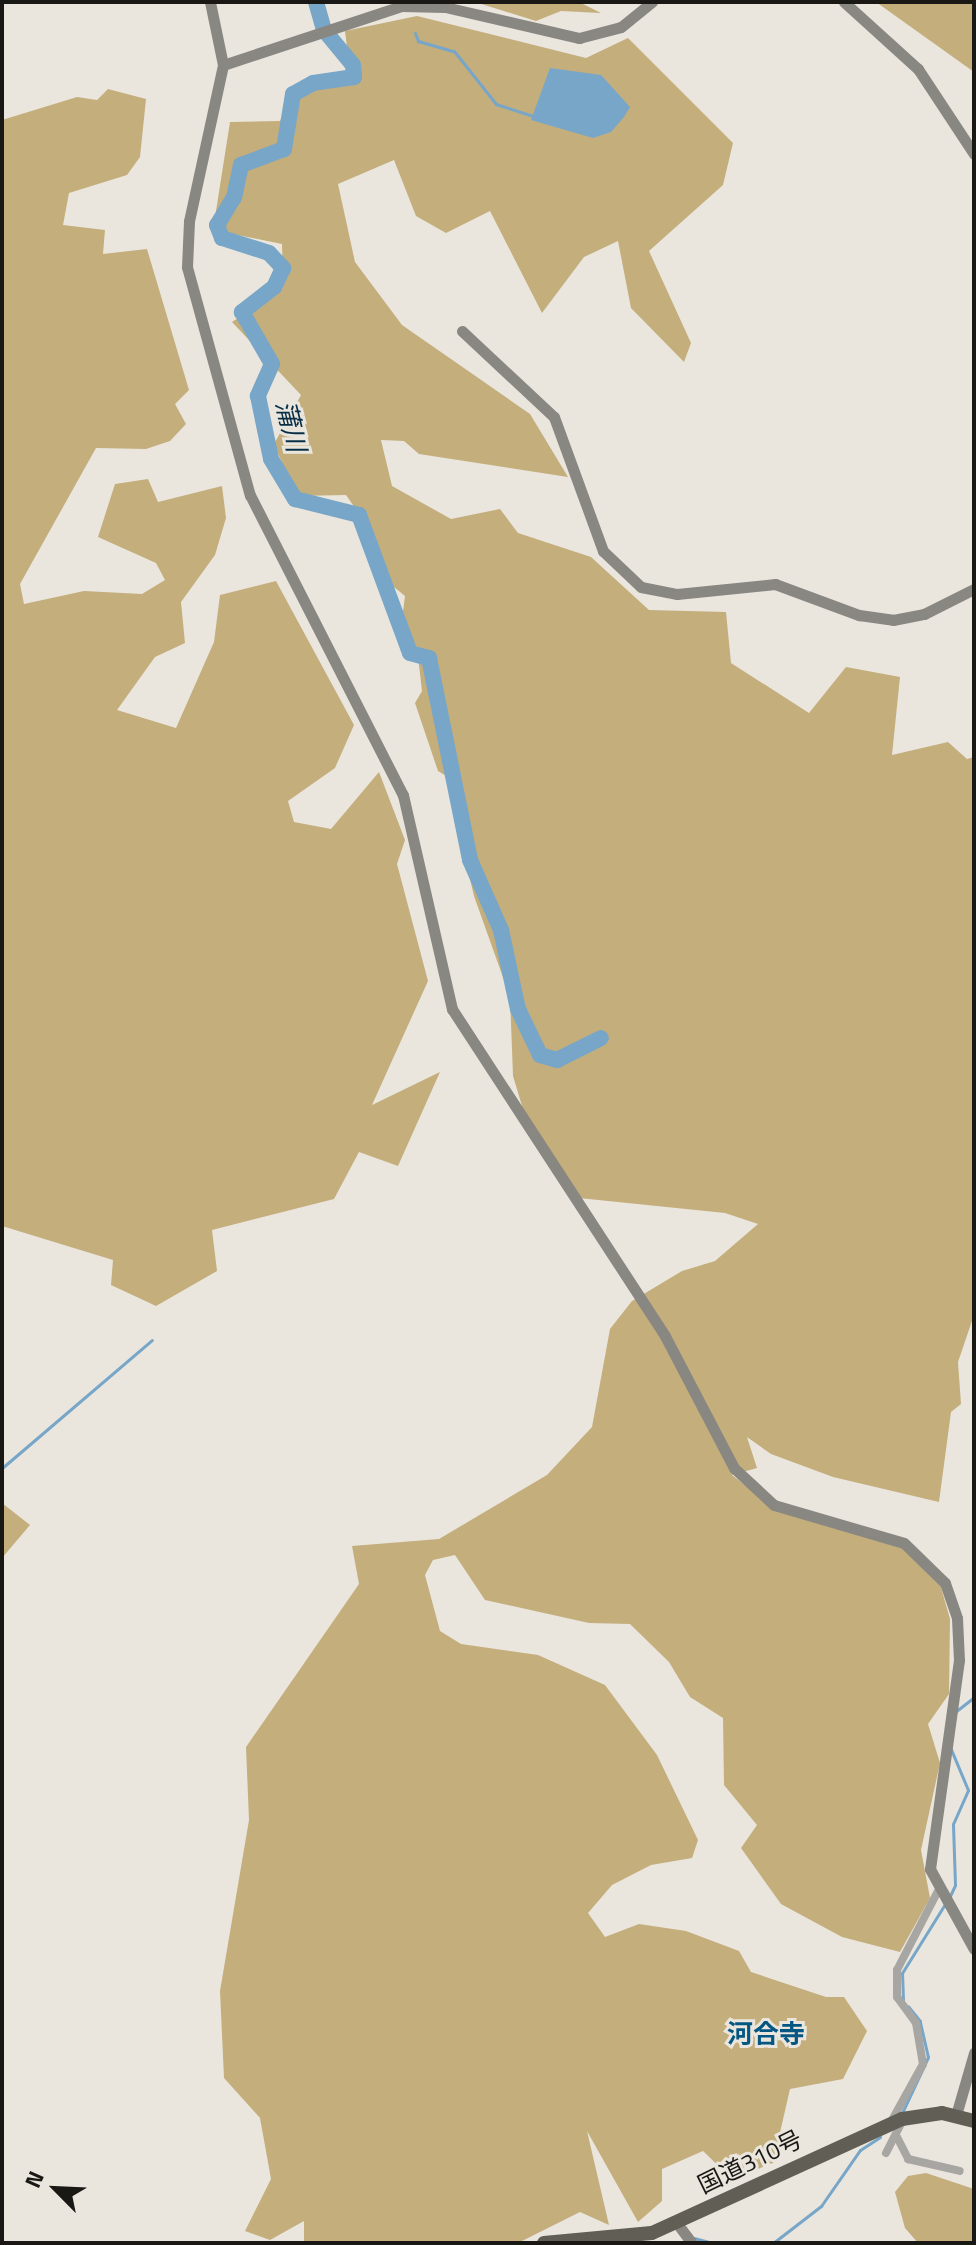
<!DOCTYPE html>
<meta charset="utf-8">
<style>
body{margin:0}
#map{position:relative;width:976px;height:2245px;overflow:hidden;background:#eae6de;font-family:"Titillium Web","Noto Sans JP",sans-serif}
div>[style]{position:absolute}
[style*='--x']{left:calc(var(--x)*1px);top:calc(var(--y)*1px);width:calc(var(--w)*1px);rotate:calc(var(--a)*1deg)}
.forest>*{inset:0;background:#c4ae7c}
.water>*{inset:0;background:#77a6c8}
.stream>*{height:3px;margin:-1.5px;padding:0 1.5px;transform-origin:1.5px;border-radius:1.5px;background:#77a6c8}
.river>*{height:16px;margin:-8px;padding:0 8px;transform-origin:8px;border-radius:8px;background:#77a6c8}
.street>*{height:8px;margin:-4px;padding:0 4px;transform-origin:4px;border-radius:4px;background:#a8a6a3}
.secondary>*{height:11px;margin:-5.5px;padding:0 5.5px;transform-origin:5.5px;border-radius:5.5px;background:#898782}
.highway>*{height:14px;margin:-7px;padding:0 7px;transform-origin:7px;border-radius:7px;background:#615e56}
span{translate:-50% -50%;white-space:nowrap;text-align:center;line-height:1.15;-webkit-text-stroke:6px #eae6de;paint-order:stroke}
.street-label{font-size:24px;color:#191815}
.water-label{font-size:26px;color:#072e46;font-style:italic}
.neighbourhood-label{font-size:26px;color:#045783;font-weight:700}
.frame{position:absolute;inset:0;border:4px solid #191815;pointer-events:none}
.north{position:absolute;left:16px;top:2149px;width:80px;height:80px;-webkit-text-stroke:6px #eae6de;paint-order:stroke;rotate:294deg;font-size:22px;font-weight:700;line-height:32px;text-align:center;color:#191815}
.north::after{content:'';display:block;margin:auto;width:28px;height:36px;background:#191815;clip-path:polygon(50% 0,100% 100%,50% 72%,0 100%)}
</style>
<div id="map">
<div class="forest">
<div style="clip-path:polygon(475px 2px,579px 2px,601px 13px,561px 11px,536px 21px)"></div>
<div style="clip-path:polygon(876px 2px,974px 2px,974px 72px)"></div>
<div style="clip-path:polygon(417px 16px,586px 58px,628px 38px,733px 143px,723px 185px,649px 251px,691px 343px,684px 362px,631px 308px,618px 241px,584px 257px,542px 313px,490px 211px,446px 233px,416px 216px,394px 160px,338px 184px,355px 262px,402px 325px,530px 414px,568px 477px,419px 454px,404px 441px,381px 440px,392px 486px,451px 519px,500px 509px,518px 533px,591px 557px,649px 610px,726px 612px,731px 663px,809px 713px,846px 667px,900px 677px,892px 755px,948px 742px,967px 759px,974px 757px,974px 1315px,958px 1362px,961px 1404px,951px 1412px,939px 1502px,833px 1477px,771px 1454px,747px 1437px,757px 1468px,732px 1475px,779px 1512px,886px 1540px,917px 1555px,938px 1577px,950px 1619px,949px 1694px,928px 1724px,940px 1763px,921px 1850px,930px 1898px,900px 1952px,842px 1937px,781px 1904px,741px 1848px,757px 1825px,724px 1785px,723px 1718px,690px 1697px,669px 1662px,630px 1624px,589px 1623px,485px 1600px,455px 1555px,433px 1560px,425px 1575px,440px 1631px,461px 1644px,538px 1655px,605px 1685px,657px 1755px,698px 1840px,692px 1858px,651px 1865px,612px 1885px,588px 1913px,605px 1937px,639px 1924px,686px 1931px,739px 1951px,751px 1972px,826px 1997px,844px 1997px,867px 2031px,843px 2079px,790px 2089px,773px 2163px,732px 2179px,703px 2151px,662px 2169px,662px 2201px,638px 2222px,587px 2131px,609px 2225px,580px 2212px,518px 2243px,304px 2243px,304px 2221px,270px 2240px,245px 2231px,271px 2179px,260px 2118px,224px 2078px,220px 1991px,249px 1820px,246px 1747px,359px 1584px,352px 1546px,439px 1539px,547px 1475px,592px 1427px,610px 1329px,632px 1301px,682px 1271px,715px 1261px,758px 1224px,725px 1213px,569px 1197px,529px 1129px,513px 1076px,510px 997px,474px 896px,450px 795px,453px 780px,438px 771px,415px 703px,422px 691px,417px 648px,399px 642px,405px 596px,383px 578px,364px 521px,346px 495px,296px 496px,274px 444px,301px 395px,232px 322px,283px 288px,282px 244px,213px 230px,230px 122px,280px 121px,293px 92px,350px 72px,345px 31px)"></div>
<div style="clip-path:polygon(108px 89px,146px 99px,140px 157px,127px 175px,69px 193px,63px 225px,105px 230px,103px 254px,147px 249px,189px 390px,175px 404px,186px 424px,170px 441px,146px 449px,96px 448px,20px 584px,24px 604px,84px 591px,142px 594px,165px 580px,156px 563px,98px 537px,115px 484px,148px 479px,158px 502px,222px 486px,226px 518px,215px 555px,181px 602px,185px 643px,155px 657px,117px 710px,176px 728px,214px 642px,220px 595px,276px 581px,354px 725px,335px 768px,288px 801px,294px 822px,331px 829px,379px 772px,405px 840px,397px 864px,428px 981px,372px 1105px,440px 1072px,398px 1166px,359px 1152px,334px 1199px,212px 1230px,217px 1271px,156px 1306px,111px 1285px,113px 1260px,2px 1226px,2px 120px,77px 97px,97px 100px)"></div>
<div style="clip-path:polygon(2px 1503px,30px 1525px,2px 1558px)"></div>
<div style="clip-path:polygon(926px 2173px,974px 2189px,974px 2243px,918px 2243px,905px 2228px,895px 2192px,908px 2176px)"></div>
</div>
<div class="water">
<div style="clip-path:polygon(550px 68px,601px 75px,630px 107px,624px 117px,611px 132px,593px 138px,531px 120px)"></div>
</div>
<div class="stream">
<div style="--x:415;--y:33;--w:9;--a:69"></div>
<div style="--x:418;--y:41;--w:37;--a:16"></div>
<div style="--x:454;--y:51;--w:68;--a:51.6"></div>
<div style="--x:496;--y:104;--w:38;--a:18"></div>
<div style="--x:2;--y:1468;--w:197;--a:-40.5"></div>
<div style="--x:955;--y:1712;--w:24;--a:-38"></div>
<div style="--x:949;--y:1898;--w:14;--a:-65"></div>
<div style="--x:955;--y:1885;--w:61;--a:-91.9"></div>
<div style="--x:953;--y:1824;--w:37;--a:-66"></div>
<div style="--x:968;--y:1790;--w:47;--a:-112.7"></div>
<div style="--x:903;--y:2000;--w:27;--a:-92"></div>
<div style="--x:902;--y:1973;--w:81;--a:-58.1"></div>
<div style="--x:901;--y:2115;--w:64;--a:-65"></div>
<div style="--x:928;--y:2057;--w:37;--a:-103"></div>
<div style="--x:920;--y:2021;--w:19;--a:-129"></div>
<div style="--x:694;--y:2238;--w:20;--a:15"></div>
<div style="--x:773;--y:2243;--w:61;--a:-37.6"></div>
<div style="--x:821;--y:2206;--w:68;--a:-55.1"></div>
<div style="--x:860;--y:2150;--w:24;--a:-33"></div>
</div>
<div class="river">
<div style="--x:316;--y:2;--w:29;--a:74"></div>
<div style="--x:324;--y:30;--w:45;--a:50.4"></div>
<div style="--x:353;--y:65;--w:12;--a:85"></div>
<div style="--x:354;--y:77;--w:41;--a:171.7"></div>
<div style="--x:313;--y:83;--w:23;--a:151"></div>
<div style="--x:293;--y:94;--w:56;--a:99.3"></div>
<div style="--x:284;--y:149;--w:46;--a:159.6"></div>
<div style="--x:241;--y:165;--w:33;--a:102"></div>
<div style="--x:234;--y:197;--w:33;--a:121"></div>
<div style="--x:217;--y:225;--w:14;--a:69"></div>
<div style="--x:222;--y:238;--w:49;--a:17.7"></div>
<div style="--x:269;--y:253;--w:21;--a:47"></div>
<div style="--x:283;--y:268;--w:21;--a:115"></div>
<div style="--x:274;--y:287;--w:41;--a:142"></div>
<div style="--x:242;--y:312;--w:60;--a:60"></div>
<div style="--x:272;--y:364;--w:35;--a:114"></div>
<div style="--x:258;--y:396;--w:64;--a:78.3"></div>
<div style="--x:271;--y:459;--w:47;--a:59"></div>
<div style="--x:295;--y:499;--w:66;--a:14"></div>
<div style="--x:359;--y:515;--w:147;--a:69.7"></div>
<div style="--x:410;--y:653;--w:20;--a:15"></div>
<div style="--x:429;--y:658;--w:206;--a:78.5"></div>
<div style="--x:470;--y:860;--w:77;--a:66.1"></div>
<div style="--x:501;--y:930;--w:81;--a:77.9"></div>
<div style="--x:518;--y:1009;--w:51;--a:64.4"></div>
<div style="--x:540;--y:1055;--w:18;--a:16"></div>
<div style="--x:557;--y:1060;--w:49;--a:-26.6"></div>
</div>
<div class="street">
<div style="--x:891;--y:2122;--w:66;--a:-61.1"></div>
<div style="--x:923;--y:2064;--w:42;--a:-99.7"></div>
<div style="--x:916;--y:2023;--w:32;--a:-126"></div>
<div style="--x:897;--y:1997;--w:27;--a:-90"></div>
<div style="--x:897;--y:1970;--w:89;--a:-62.6"></div>
<div style="--x:897;--y:2137;--w:25;--a:63"></div>
<div style="--x:908;--y:2159;--w:53;--a:13"></div>
<div style="--x:886;--y:2153;--w:38;--a:-63"></div>
</div>
<div class="secondary">
<div style="--x:210;--y:2;--w:64;--a:78.3"></div>
<div style="--x:223;--y:65;--w:160;--a:102.3"></div>
<div style="--x:189;--y:221;--w:46;--a:92.5"></div>
<div style="--x:187;--y:267;--w:237;--a:74.6"></div>
<div style="--x:250;--y:495;--w:337;--a:63"></div>
<div style="--x:403;--y:795;--w:220;--a:77.1"></div>
<div style="--x:452;--y:1009;--w:390;--a:56.9"></div>
<div style="--x:665;--y:1336;--w:149;--a:62.4"></div>
<div style="--x:734;--y:1468;--w:54;--a:42.8"></div>
<div style="--x:774;--y:1505;--w:135;--a:16.3"></div>
<div style="--x:904;--y:1543;--w:57;--a:44.3"></div>
<div style="--x:945;--y:1583;--w:37;--a:71"></div>
<div style="--x:957;--y:1618;--w:42;--a:87.3"></div>
<div style="--x:959;--y:1660;--w:211;--a:97.9"></div>
<div style="--x:930;--y:1869;--w:91;--a:61.2"></div>
<div style="--x:844;--y:2;--w:100;--a:42.2"></div>
<div style="--x:918;--y:69;--w:102;--a:56.6"></div>
<div style="--x:223;--y:65;--w:188;--a:-18.3"></div>
<div style="--x:401;--y:6;--w:44;--a:1.3"></div>
<div style="--x:445;--y:7;--w:138;--a:13"></div>
<div style="--x:579;--y:38;--w:43;--a:-14.7"></div>
<div style="--x:621;--y:27;--w:40;--a:-39"></div>
<div style="--x:462;--y:331;--w:126;--a:43.1"></div>
<div style="--x:554;--y:417;--w:143;--a:69.9"></div>
<div style="--x:603;--y:551;--w:52;--a:43.5"></div>
<div style="--x:641;--y:587;--w:37;--a:11"></div>
<div style="--x:677;--y:594;--w:99;--a:-5.8"></div>
<div style="--x:775;--y:584;--w:90;--a:20.3"></div>
<div style="--x:859;--y:615;--w:34;--a:8"></div>
<div style="--x:893;--y:620;--w:32;--a:-11"></div>
<div style="--x:924;--y:614;--w:56;--a:-26.6"></div>
<div style="--x:956;--y:2115;--w:65;--a:-73.8"></div>
<div style="--x:676;--y:2222;--w:26;--a:53"></div>
</div>
<div class="highway">
<div style="--x:544;--y:2243;--w:108;--a:-5.3"></div>
<div style="--x:652;--y:2233;--w:275;--a:-24.5"></div>
<div style="--x:902;--y:2119;--w:40;--a:-8.5"></div>
<div style="--x:942;--y:2113;--w:33;--a:14"></div>
</div>
<div class="street-label">
<span style="left:750px;top:2162px;rotate:-26deg">国道310号</span>
</div>
<div class="water-label">
<span style="left:291px;top:426px;rotate:76deg">蒲川</span>
</div>
<div class="neighbourhood-label">
<span style="left:766px;top:2034px">河合寺</span>
</div>
<div class="frame"></div>
<div class="north">N</div>
</div>
